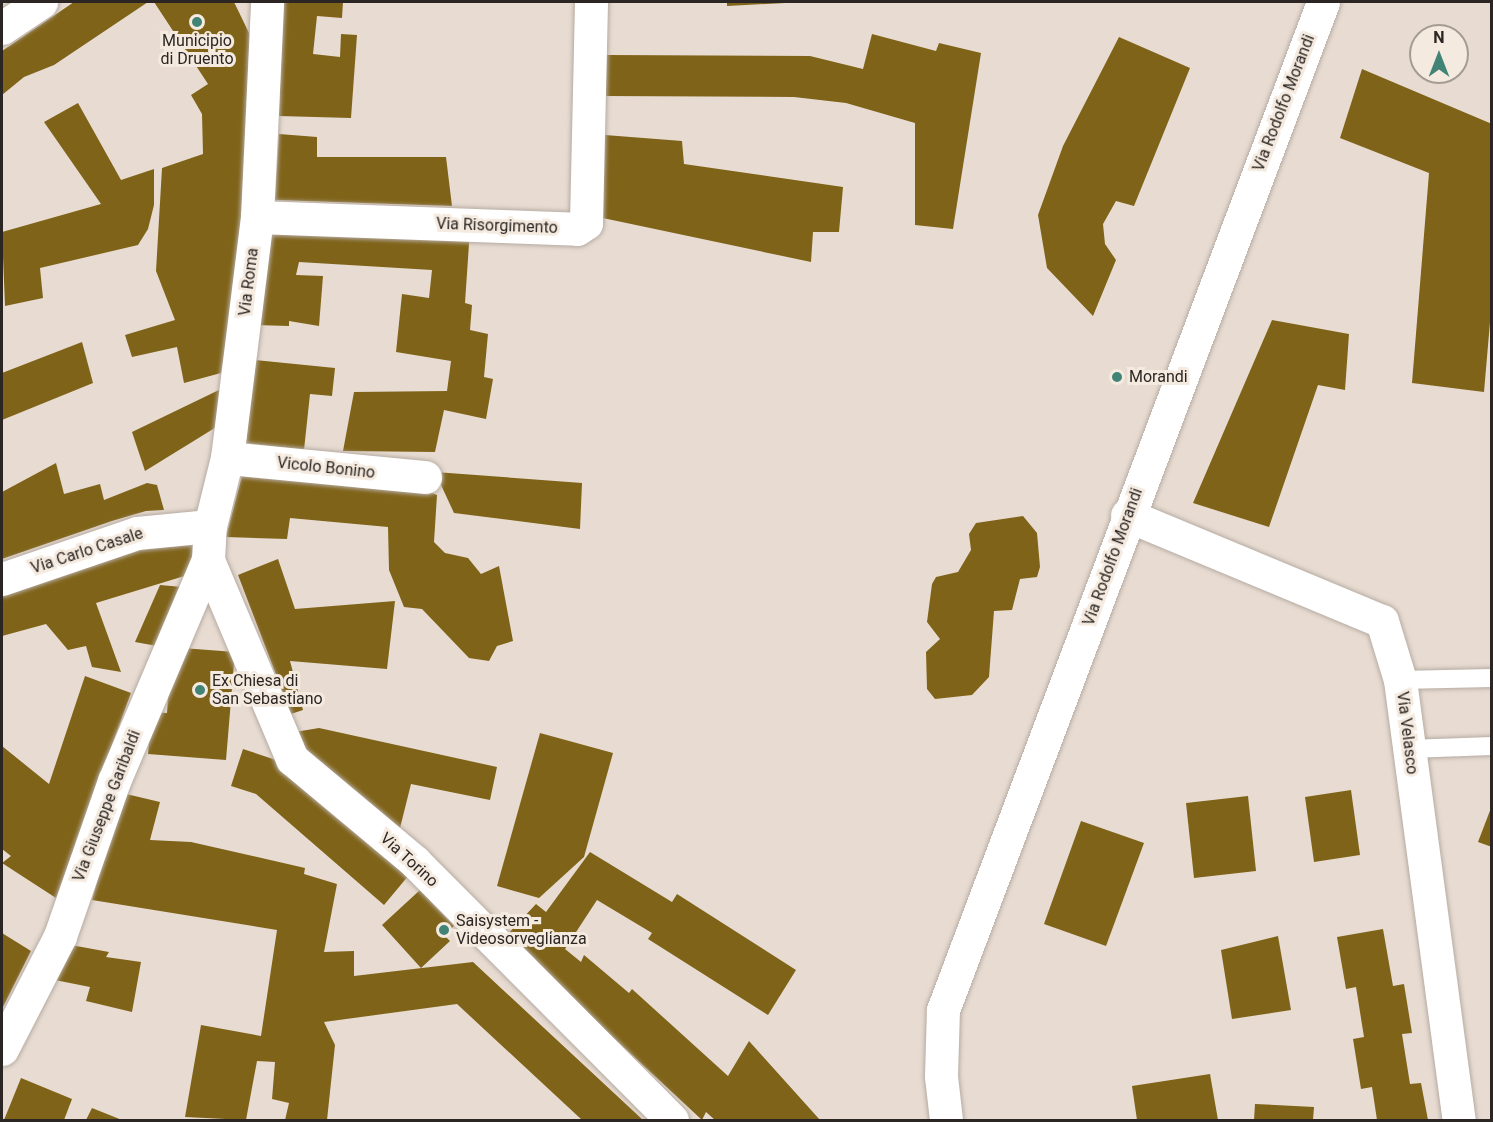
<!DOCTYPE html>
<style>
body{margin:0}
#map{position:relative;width:1493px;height:1122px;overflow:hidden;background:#e8dcd2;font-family:Roboto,sans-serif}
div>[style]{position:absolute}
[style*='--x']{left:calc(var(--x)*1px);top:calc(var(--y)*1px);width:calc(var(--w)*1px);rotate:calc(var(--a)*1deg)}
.building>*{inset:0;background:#7f6318}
.roads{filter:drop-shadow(0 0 2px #b6aba2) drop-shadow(0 0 2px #b6aba2)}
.lane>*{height:18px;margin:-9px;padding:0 9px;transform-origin:9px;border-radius:9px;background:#fff}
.street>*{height:33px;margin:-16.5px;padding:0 16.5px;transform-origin:16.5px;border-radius:16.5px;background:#fff}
.dots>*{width:16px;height:16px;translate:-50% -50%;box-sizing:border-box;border:3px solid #f5eadf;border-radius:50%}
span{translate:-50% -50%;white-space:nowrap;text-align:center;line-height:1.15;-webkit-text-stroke:6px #f5eadf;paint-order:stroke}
.poi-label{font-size:16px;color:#2b2623}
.left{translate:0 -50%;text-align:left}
.street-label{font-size:16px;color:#2b2623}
.frame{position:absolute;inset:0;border:3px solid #2b2623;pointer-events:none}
.north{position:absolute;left:1409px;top:24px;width:60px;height:60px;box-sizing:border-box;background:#f5eadf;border:2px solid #a49c94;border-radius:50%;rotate:0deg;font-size:16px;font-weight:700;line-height:24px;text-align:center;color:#2b2623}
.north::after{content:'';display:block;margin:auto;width:21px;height:27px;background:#418476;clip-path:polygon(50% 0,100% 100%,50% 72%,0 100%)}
</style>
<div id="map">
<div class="building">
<div style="clip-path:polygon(74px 2px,148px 2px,54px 65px,24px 77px,2px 95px,2px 51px)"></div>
<div style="clip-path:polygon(154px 2px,234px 2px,250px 35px,240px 259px,221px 373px,184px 383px,177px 347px,132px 357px,125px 335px,175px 320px,156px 271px,162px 168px,203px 154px,202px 114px,191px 95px,208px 84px)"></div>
<div style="clip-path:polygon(283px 2px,343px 2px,342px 18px,317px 16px,313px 54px,340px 57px,341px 34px,357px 35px,351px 118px,279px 116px)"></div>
<div style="clip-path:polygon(727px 2px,785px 2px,785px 3px,727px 6px)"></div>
<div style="clip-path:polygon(872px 34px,936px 51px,939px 43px,981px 53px,953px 229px,915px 225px,915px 123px,846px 103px,794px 97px,603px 96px,607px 55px,810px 56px,863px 69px)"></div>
<div style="clip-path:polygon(1119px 37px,1190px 68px,1134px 206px,1116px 201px,1103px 224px,1105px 244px,1116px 260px,1093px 316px,1047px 268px,1038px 215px,1063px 146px)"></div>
<div style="clip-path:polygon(1362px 69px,1492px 124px,1492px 299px,1484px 392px,1412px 383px,1429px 173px,1340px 138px)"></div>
<div style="clip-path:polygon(78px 103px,121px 180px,154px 169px,154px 205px,148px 229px,138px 245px,40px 268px,43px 298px,5px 306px,2px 232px,101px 204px,44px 122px)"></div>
<div style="clip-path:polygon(279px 134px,317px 137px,317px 157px,446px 157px,452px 206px,275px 200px)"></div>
<div style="clip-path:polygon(605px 135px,682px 141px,684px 164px,843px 187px,839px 232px,813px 232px,811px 262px,598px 217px)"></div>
<div style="clip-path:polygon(272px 223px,470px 229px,465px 303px,472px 305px,470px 330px,488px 334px,484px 377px,493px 379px,486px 419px,444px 410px,435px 452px,343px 451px,354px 392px,447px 391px,451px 361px,396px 352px,402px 294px,429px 298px,432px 270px,299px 262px,296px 275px,323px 276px,319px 326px,289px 321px,289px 326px,256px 325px)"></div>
<div style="clip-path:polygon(1272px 320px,1349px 334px,1345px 390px,1318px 385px,1269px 527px,1193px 503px)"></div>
<div style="clip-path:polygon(82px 342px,93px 383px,2px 420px,2px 373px)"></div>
<div style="clip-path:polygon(255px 360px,335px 368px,332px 396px,310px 394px,304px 450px,246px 443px)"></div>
<div style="clip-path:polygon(221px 389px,218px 426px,145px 471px,132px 432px)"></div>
<div style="clip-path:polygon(56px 463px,64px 494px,100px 484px,104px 500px,147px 483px,157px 485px,164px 510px,146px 511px,112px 521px,2px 559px,2px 492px)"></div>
<div style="clip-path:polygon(244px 468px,406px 483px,437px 495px,434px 542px,445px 553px,468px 558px,481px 574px,499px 566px,513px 641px,497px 646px,489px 661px,469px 658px,422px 609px,404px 607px,389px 570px,388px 527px,290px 518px,287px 539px,226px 537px)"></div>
<div style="clip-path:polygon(435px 472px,582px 483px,580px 529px,454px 513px)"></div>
<div style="clip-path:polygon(1023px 516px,1037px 533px,1040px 567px,1037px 577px,1020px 579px,1012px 610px,994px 611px,989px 677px,972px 695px,935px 699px,927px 689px,926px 652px,940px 639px,927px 622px,932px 584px,936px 577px,958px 572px,971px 550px,969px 534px,976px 523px)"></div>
<div style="clip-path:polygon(183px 535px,195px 545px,191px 574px,96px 603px,121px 672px,92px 667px,86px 646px,68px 650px,46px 624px,2px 636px,2px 595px,64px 568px)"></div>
<div style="clip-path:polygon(278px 559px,295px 609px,395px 601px,387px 669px,290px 661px,303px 710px,291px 714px,238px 575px)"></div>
<div style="clip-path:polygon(160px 585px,182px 587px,157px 646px,135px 642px)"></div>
<div style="clip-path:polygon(182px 648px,235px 652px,226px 760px,148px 754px,151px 712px,167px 713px,170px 667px)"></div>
<div style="clip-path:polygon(85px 676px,131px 693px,56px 898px,2px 863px,11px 856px,2px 849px,2px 746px,49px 784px)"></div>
<div style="clip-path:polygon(319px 728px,497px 767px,490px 800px,411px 784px,400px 828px,301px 745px,295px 732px)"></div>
<div style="clip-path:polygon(540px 733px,613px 753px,584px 857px,539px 898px,497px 886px)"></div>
<div style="clip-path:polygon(243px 749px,273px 759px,409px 875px,384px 905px,256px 794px,231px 786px)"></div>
<div style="clip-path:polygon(1351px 790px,1360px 855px,1314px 862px,1305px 797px)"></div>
<div style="clip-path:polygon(122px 793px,160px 802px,150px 840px,191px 842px,305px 868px,304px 874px,337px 884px,324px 952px,354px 951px,354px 976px,473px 962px,643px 1120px,582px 1120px,457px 1004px,324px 1022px,335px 1045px,327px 1120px,285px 1120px,289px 1103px,272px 1099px,275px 1062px,257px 1061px,246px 1120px,185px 1117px,201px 1025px,261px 1036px,277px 930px,92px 900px)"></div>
<div style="clip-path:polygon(1248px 796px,1256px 871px,1194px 878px,1186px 803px)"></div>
<div style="clip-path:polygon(1491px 808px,1492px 808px,1492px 847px,1478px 842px)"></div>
<div style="clip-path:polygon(1081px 821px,1144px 843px,1106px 946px,1044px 924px)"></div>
<div style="clip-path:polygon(590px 852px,672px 902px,677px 894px,796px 970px,768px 1015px,648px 939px,652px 933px,597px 900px,565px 949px,581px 962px,584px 955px,629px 993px,632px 989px,728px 1076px,749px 1041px,820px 1120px,715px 1120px,706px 1112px,702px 1120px,505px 937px,536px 904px,546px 912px)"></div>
<div style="clip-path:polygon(420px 890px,454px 926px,444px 935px,450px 941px,421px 968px,382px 925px)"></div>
<div style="clip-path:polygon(1383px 929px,1393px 986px,1404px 984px,1412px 1033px,1402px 1034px,1410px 1084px,1421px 1083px,1428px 1120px,1377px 1120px,1372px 1087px,1361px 1089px,1353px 1039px,1364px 1037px,1356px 987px,1346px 989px,1337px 937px)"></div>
<div style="clip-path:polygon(2px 933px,31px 951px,2px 1009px)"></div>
<div style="clip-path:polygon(1278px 936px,1291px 1010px,1232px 1019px,1221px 950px)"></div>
<div style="clip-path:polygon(71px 945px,109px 952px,106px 957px,141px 962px,132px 1012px,86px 1001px,90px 987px,55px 980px)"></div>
<div style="clip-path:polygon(1210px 1074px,1218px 1120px,1137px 1120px,1132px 1086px)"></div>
<div style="clip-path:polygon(21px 1078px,72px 1099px,64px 1120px,4px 1120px)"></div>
<div style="clip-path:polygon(1255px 1104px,1314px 1107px,1313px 1120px,1254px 1120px)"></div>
<div style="clip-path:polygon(92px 1108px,122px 1120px,86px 1120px)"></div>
</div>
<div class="roads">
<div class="lane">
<div style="--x:1400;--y:680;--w:92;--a:-1.2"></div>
<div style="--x:1408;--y:749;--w:84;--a:-2"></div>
</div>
<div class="street">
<div style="--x:2;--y:28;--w:47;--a:-33.7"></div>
<div style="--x:257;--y:217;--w:320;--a:2.1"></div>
<div style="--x:577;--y:229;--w:11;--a:-34"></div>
<div style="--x:586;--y:223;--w:221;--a:-88.7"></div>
<div style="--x:227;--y:458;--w:199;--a:5.5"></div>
<div style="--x:1127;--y:515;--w:276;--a:22.6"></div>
<div style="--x:1382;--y:621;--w:62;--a:73"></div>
<div style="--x:1400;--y:680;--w:444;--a:82.4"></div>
<div style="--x:208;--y:560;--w:216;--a:67.1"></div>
<div style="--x:292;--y:759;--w:160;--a:39.9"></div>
<div style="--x:415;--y:862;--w:364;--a:45.1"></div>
<div style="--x:2;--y:579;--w:143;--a:-18.8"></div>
<div style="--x:137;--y:533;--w:73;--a:-5.5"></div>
<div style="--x:2;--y:1049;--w:127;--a:-62.8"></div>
<div style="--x:60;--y:936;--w:164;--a:-70.8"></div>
<div style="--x:114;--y:781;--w:240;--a:-67"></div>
<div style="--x:208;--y:560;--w:34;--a:-87"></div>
<div style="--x:210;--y:526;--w:70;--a:-76"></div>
<div style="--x:227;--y:458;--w:243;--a:-82.9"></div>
<div style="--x:257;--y:217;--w:215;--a:-87.3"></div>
<div style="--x:946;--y:1120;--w:44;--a:-96.5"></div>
<div style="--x:941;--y:1076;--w:66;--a:-88.3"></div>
<div style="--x:943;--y:1010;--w:1077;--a:-69.34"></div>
</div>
</div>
<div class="dots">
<div style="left:197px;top:22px;background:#418476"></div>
<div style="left:1117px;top:377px;background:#418476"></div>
<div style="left:200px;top:690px;background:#418476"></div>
<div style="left:444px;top:930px;background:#418476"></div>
</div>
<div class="poi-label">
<span style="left:197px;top:50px">Municipio<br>di Druento</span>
<span class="left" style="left:1129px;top:377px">Morandi</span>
<span class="left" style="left:212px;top:690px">Ex Chiesa di<br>San Sebastiano</span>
<span class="left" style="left:456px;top:930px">Saisystem -<br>Videosorveglianza</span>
</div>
<div class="street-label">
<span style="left:1284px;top:103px;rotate:-69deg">Via Rodolfo Morandi</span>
<span style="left:497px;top:226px;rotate:2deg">Via Risorgimento</span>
<span style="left:249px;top:282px;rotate:-83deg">Via Roma</span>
<span style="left:326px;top:468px;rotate:6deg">Vicolo Bonino</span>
<span style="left:87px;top:551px;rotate:-18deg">Via Carlo Casale</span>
<span style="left:1113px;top:557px;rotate:-70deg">Via Rodolfo Morandi</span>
<span style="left:1407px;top:733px;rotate:83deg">Via Velasco</span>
<span style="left:107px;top:806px;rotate:-69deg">Via Giuseppe Garibaldi</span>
<span style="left:409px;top:860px;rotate:42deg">Via Torino</span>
</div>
<div class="frame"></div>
<div class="north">N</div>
</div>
